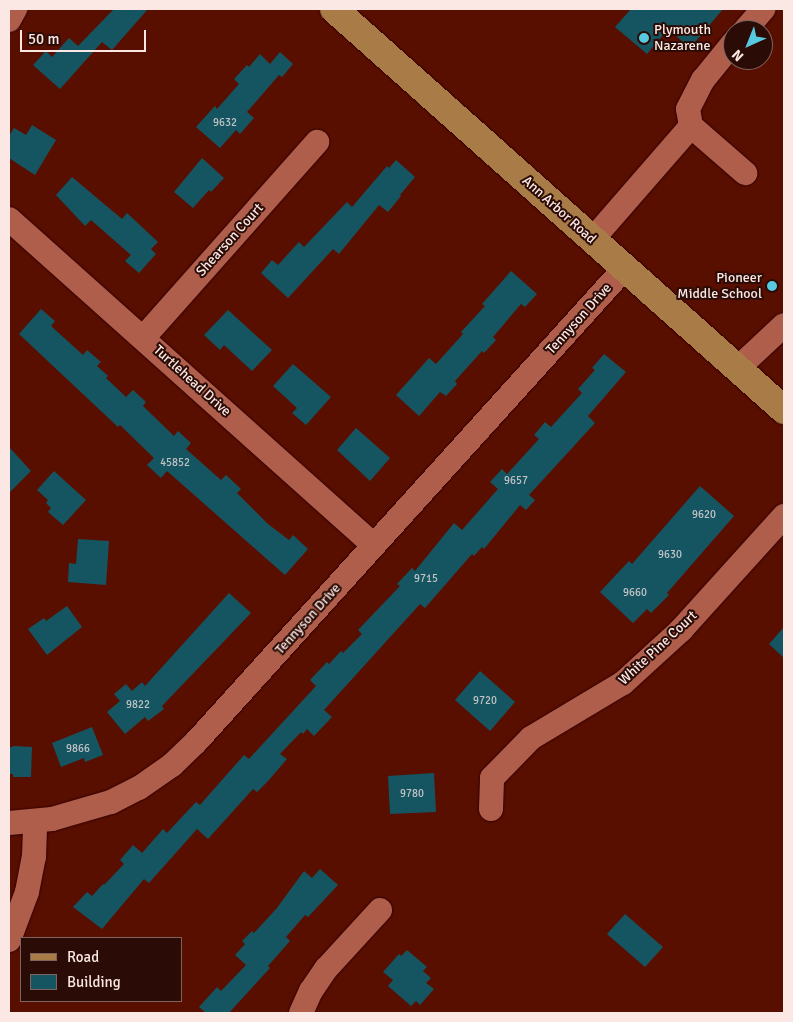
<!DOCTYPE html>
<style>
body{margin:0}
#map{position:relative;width:793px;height:1022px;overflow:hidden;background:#590f00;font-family:Signika,sans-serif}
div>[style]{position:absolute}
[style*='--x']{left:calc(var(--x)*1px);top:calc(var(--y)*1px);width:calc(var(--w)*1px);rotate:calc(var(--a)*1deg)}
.building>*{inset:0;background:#155562}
.roads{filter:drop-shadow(0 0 1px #350000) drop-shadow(0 0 1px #350000)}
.minor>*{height:24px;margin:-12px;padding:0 12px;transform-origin:12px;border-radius:12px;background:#af5e4c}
.major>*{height:28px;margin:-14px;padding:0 14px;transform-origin:14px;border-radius:14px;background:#a87b47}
.dots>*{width:14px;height:14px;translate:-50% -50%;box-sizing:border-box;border:2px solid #2b0b05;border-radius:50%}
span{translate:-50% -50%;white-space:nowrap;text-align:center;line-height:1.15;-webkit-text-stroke:4px #2b0b05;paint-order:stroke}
.number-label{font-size:11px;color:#c2c3c4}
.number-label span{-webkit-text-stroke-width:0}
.poi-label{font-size:14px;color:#fbe8e4}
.left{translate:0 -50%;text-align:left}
.right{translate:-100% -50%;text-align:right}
.street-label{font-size:14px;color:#fbe8e4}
.frame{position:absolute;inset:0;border:10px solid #fbe8e4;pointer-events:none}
.legend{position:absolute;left:20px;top:937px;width:162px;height:65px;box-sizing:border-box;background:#2b0b05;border:1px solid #7e635e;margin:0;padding:6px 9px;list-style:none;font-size:15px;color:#fbe8e4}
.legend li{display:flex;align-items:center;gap:10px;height:25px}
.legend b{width:25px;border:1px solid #7e635e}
.north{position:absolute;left:723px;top:20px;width:50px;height:50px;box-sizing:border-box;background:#2b0b05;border:1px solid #7e635e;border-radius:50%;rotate:224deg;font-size:14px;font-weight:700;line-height:20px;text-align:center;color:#fbe8e4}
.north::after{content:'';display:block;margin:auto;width:18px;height:22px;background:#56c9e1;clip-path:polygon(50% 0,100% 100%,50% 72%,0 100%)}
.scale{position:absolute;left:20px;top:30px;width:126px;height:22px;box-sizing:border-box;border:2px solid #fbe8e4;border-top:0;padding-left:6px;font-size:15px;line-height:18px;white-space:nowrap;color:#fbe8e4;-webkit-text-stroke:4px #2b0b05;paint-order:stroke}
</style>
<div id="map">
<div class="building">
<div style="clip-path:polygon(114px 9px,148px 9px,112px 50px,102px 42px,60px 89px,33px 65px,46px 51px,52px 57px,69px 38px,78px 46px)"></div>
<div style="clip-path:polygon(631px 9px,723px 9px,690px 48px,668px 29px,647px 54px,615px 27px)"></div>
<div style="clip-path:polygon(280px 52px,293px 64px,282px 77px,279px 75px,247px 112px,254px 118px,240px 134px,236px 130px,220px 148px,196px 127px,215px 106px,217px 109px,239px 84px,234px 79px,247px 65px,249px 67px,260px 54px,270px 64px)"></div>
<div style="clip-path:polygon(32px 125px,56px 140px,35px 175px,9px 158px,9px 136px,14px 128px,26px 135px)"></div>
<div style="clip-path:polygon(202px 158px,224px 178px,211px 192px,209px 190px,193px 208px,174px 192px)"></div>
<div style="clip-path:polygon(396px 160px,415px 177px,400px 195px,401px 196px,388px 212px,379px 205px,339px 254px,333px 249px,288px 298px,261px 273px,272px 260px,278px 265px,299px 242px,304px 247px,347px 202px,352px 207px,387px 166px,389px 168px)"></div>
<div style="clip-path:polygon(72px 177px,122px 219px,127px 213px,158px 242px,151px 249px,156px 254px,139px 273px,125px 261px,131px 255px,91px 220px,85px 226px,56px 195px)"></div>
<div style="clip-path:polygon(511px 271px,537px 294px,525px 307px,521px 304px,493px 337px,496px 340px,484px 353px,482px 351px,455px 381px,457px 384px,446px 396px,440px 392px,419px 416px,396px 395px,429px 358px,436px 364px,463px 334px,461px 332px,485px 306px,482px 304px)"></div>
<div style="clip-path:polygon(41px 309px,55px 321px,51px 326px,83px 355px,87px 350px,101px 362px,97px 366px,108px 376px,106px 378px,126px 397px,133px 390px,146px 402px,143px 406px,174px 436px,178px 431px,191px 443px,186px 449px,221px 480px,226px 475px,241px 489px,237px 493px,268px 524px,289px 540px,293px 535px,308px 549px,285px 575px,167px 471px,161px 478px,147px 465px,154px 458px,120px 425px,118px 427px,19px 334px)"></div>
<div style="clip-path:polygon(228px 310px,272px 350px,252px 371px,224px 345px,220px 350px,204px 335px)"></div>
<div style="clip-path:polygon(604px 354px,626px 372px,588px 416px,595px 423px,529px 495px,535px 500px,526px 510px,520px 505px,484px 549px,482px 547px,474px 556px,472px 554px,425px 608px,420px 604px,324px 710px,332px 717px,314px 736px,307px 729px,303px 734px,301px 732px,280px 754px,287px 759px,268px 781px,257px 792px,253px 789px,208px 839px,197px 829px,149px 883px,144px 879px,102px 929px,73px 907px,87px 892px,92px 896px,103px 884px,104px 885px,124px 864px,120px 860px,133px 845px,142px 853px,163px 829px,167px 833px,196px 802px,200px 805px,244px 755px,249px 759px,316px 686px,310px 680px,327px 662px,329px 664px,341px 651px,343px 653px,362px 634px,358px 630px,400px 586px,397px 584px,412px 568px,415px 571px,454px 523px,462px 530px,498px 489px,490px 482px,502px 469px,507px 474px,539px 439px,534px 435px,545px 422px,551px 427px,582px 393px,578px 389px,595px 370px,592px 368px)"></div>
<div style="clip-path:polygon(293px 364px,331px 397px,306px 425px,292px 413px,297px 408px,273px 386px)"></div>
<div style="clip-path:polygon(356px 428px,390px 458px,370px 481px,337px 450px)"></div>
<div style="clip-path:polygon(9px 447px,31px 471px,9px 493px)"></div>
<div style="clip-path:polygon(54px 471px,86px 500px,63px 525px,48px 512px,51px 508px,46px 503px,48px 500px,37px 490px)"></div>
<div style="clip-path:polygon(700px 486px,734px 516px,667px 593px,669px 595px,651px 613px,647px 609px,633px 623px,600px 592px,629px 561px,632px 564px)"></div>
<div style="clip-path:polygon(78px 539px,109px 541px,106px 585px,68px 582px,69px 563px,76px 564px)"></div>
<div style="clip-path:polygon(229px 593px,251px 613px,162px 706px,164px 709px,148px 721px,145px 717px,125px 734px,107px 712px,120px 701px,114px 694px,126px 684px,132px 691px,142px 682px,145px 686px)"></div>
<div style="clip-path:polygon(67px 606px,82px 627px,47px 655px,28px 629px,44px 618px,46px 621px)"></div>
<div style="clip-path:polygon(784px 627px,784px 658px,769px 644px)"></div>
<div style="clip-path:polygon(480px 671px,515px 702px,490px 731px,455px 700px)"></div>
<div style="clip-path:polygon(92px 727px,103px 755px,85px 762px,84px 758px,61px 767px,52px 743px)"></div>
<div style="clip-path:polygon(14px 746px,32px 747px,31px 777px,13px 777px,13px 774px,9px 774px,9px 748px)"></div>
<div style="clip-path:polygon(434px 773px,436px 812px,390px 814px,388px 776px)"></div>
<div style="clip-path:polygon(320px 869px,338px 885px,308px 917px,305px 915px,286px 937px,290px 941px,268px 966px,270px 968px,229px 1013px,206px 1013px,199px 1007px,217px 987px,221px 991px,246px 965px,235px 955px,245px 944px,242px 941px,252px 931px,254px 933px,277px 908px,304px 871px,312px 878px)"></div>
<div style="clip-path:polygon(625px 914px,663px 947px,645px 967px,607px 934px)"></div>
<div style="clip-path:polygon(407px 950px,427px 967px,423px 971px,431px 978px,426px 983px,434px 989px,420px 1005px,416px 1001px,411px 1006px,388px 986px,393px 980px,383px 972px,399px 954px,401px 956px)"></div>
</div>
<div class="roads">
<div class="minor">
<div style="--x:9;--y:20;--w:13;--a:-61"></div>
<div style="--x:745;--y:30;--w:28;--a:-49"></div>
<div style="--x:691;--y:126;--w:17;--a:-100"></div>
<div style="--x:688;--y:109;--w:33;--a:-63"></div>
<div style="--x:703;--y:80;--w:48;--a:-51"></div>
<div style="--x:9;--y:219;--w:489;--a:41.8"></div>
<div style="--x:592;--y:240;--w:151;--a:-49"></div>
<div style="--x:691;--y:126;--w:72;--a:41"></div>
<div style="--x:144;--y:337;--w:261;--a:-48.4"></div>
<div style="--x:737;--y:369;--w:64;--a:-43.1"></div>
<div style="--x:491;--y:809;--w:31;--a:-88"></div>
<div style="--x:492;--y:778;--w:56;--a:-45.7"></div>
<div style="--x:531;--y:738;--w:107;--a:-30.9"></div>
<div style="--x:623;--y:683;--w:79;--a:-42.4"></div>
<div style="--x:681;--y:630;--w:154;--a:-47.9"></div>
<div style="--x:9;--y:823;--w:43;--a:-5.3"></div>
<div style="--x:52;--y:819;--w:61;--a:-16.1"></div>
<div style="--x:111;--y:802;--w:31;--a:-27"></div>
<div style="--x:139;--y:788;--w:40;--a:-34.9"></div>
<div style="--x:172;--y:765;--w:33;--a:-44"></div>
<div style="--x:196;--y:742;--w:638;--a:-47.86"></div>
<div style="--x:9;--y:940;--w:51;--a:-69.4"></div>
<div style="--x:27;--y:892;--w:36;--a:-79"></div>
<div style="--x:34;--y:857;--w:35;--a:-88"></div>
<div style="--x:301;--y:1013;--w:24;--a:-66"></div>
<div style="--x:311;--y:991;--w:27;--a:-56"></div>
<div style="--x:326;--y:969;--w:80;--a:-47.5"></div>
</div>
<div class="major">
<div style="--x:334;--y:9;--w:603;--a:41.7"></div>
</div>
</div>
<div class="dots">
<div style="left:644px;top:38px;background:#56c9e1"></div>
<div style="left:772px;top:286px;background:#56c9e1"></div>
</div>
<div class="number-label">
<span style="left:225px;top:123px">9632</span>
<span style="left:175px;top:463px">45852</span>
<span style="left:516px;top:481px">9657</span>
<span style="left:704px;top:515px">9620</span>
<span style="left:670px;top:555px">9630</span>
<span style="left:426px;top:579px">9715</span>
<span style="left:635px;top:593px">9660</span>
<span style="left:485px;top:701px">9720</span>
<span style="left:138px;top:705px">9822</span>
<span style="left:78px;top:749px">9866</span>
<span style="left:412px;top:794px">9780</span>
</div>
<div class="poi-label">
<span class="left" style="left:654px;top:38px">Plymouth<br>Nazarene</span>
<span class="right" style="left:762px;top:286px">Pioneer<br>Middle School</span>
</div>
<div class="street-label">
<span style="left:559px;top:210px;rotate:42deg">Ann Arbor Road</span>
<span style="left:230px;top:240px;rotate:-48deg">Shearson Court</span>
<span style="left:579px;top:319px;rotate:-48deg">Tennyson Drive</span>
<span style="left:192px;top:381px;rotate:42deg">Turtlehead Drive</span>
<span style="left:308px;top:619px;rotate:-48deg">Tennyson Drive</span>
<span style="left:658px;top:648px;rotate:-43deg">White Pine Court</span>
</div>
<div class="frame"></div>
<ul class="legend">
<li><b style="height:6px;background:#a87b47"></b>Road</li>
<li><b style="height:14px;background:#155562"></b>Building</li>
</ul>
<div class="north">N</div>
<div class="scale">50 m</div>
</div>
